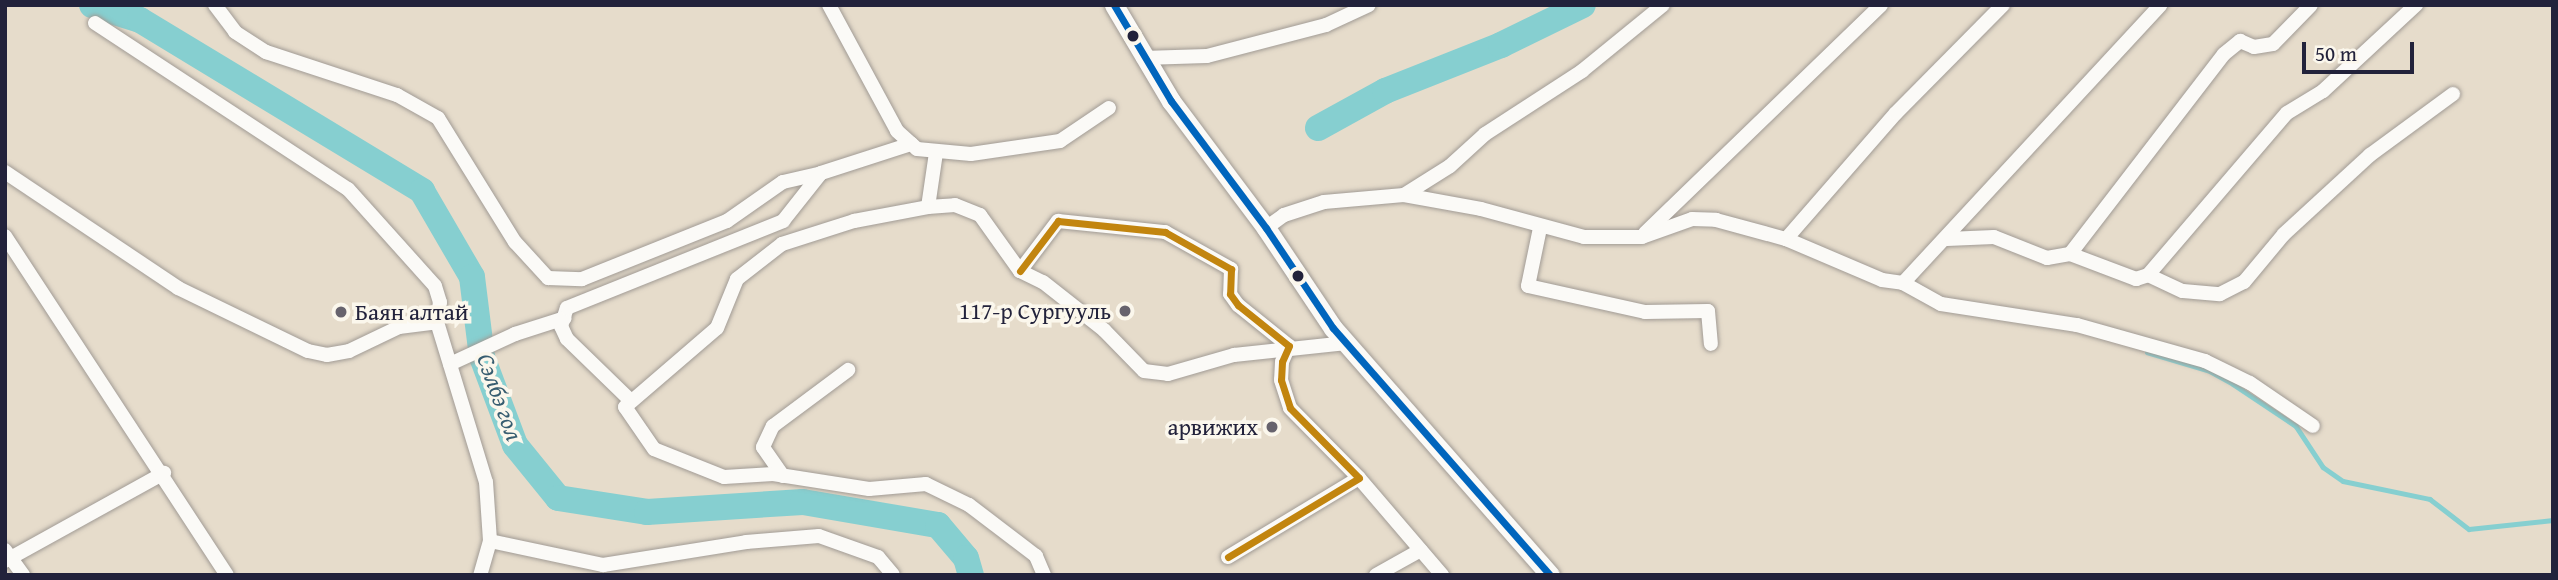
<!DOCTYPE html>
<meta charset="utf-8">
<style>
body{margin:0}
#map{position:relative;width:2558px;height:580px;overflow:hidden;background:#e6dccb;font-family:"Gentium Book Plus",serif}
div>[style]{position:absolute}
[style*='--x']{left:calc(var(--x)*1px);top:calc(var(--y)*1px);width:calc(var(--w)*1px);rotate:calc(var(--a)*1deg)}
.stream>*{height:4.5px;margin:-2.25px;padding:0 2.25px;transform-origin:2.25px;border-radius:2.25px;background:#86cfd0}
.river>*{height:26px;margin:-13px;padding:0 13px;transform-origin:13px;border-radius:13px;background:#86cfd0}
.roads{filter:drop-shadow(0 0 2px #a19b95) drop-shadow(0 0 2px #a19b95)}
.street>*{height:14px;margin:-7px;padding:0 7px;transform-origin:7px;border-radius:7px;background:#fbfaf7}
.secondary>*{height:19px;margin:-9.5px;padding:0 9.5px;transform-origin:9.5px;border-radius:9.5px;background:#fbfaf7}
.bus-1>*{height:7px;margin:-3.5px;padding:0 3.5px;transform-origin:3.5px;border-radius:3.5px;background:#0065bd}
.bus-2>*{height:7px;margin:-3.5px;padding:0 3.5px;transform-origin:3.5px;border-radius:3.5px;background:#c2850f}
.dots>*{width:19px;height:19px;translate:-50% -50%;box-sizing:border-box;border:4px solid #fbf7ec;border-radius:50%}
span{translate:-50% -50%;white-space:nowrap;text-align:center;line-height:1.15;-webkit-text-stroke:7px #fbf7ec;paint-order:stroke}
.poi-label{font-size:23px;color:#22223b}
.right{translate:-100% -50%;text-align:right}
.left{translate:0 -50%;text-align:left}
.water-label{font-size:24px;color:#375d70;font-style:italic}
.frame{position:absolute;inset:0;border:7px solid #22223b;pointer-events:none}
.scale{position:absolute;left:2302px;top:42px;width:112px;height:32px;box-sizing:border-box;border:4px solid #22223b;border-top:0;padding-left:9px;font-size:21px;line-height:24px;white-space:nowrap;color:#22223b;-webkit-text-stroke:5px #fbf7ec;paint-order:stroke}
</style>
<div id="map">
<div class="stream">
<div style="--x:2147;--y:352;--w:66;--a:16.8"></div>
<div style="--x:2210;--y:371;--w:26;--a:29"></div>
<div style="--x:2233;--y:384;--w:76;--a:33.7"></div>
<div style="--x:2296;--y:426;--w:49;--a:56.6"></div>
<div style="--x:2323;--y:467;--w:24;--a:35"></div>
<div style="--x:2343;--y:481;--w:89;--a:11.7"></div>
<div style="--x:2430;--y:499;--w:49;--a:37.6"></div>
<div style="--x:2469;--y:529;--w:84;--a:-6.1"></div>
</div>
<div class="river">
<div style="--x:92;--y:5;--w:50;--a:17.4"></div>
<div style="--x:140;--y:20;--w:330;--a:31.2"></div>
<div style="--x:422;--y:191;--w:99;--a:59.8"></div>
<div style="--x:472;--y:277;--w:81;--a:82.9"></div>
<div style="--x:482;--y:357;--w:94;--a:69.4"></div>
<div style="--x:515;--y:445;--w:68;--a:50.9"></div>
<div style="--x:558;--y:498;--w:90;--a:8.9"></div>
<div style="--x:647;--y:512;--w:156;--a:-3.7"></div>
<div style="--x:803;--y:502;--w:137;--a:9.7"></div>
<div style="--x:938;--y:525;--w:43;--a:49.7"></div>
<div style="--x:966;--y:558;--w:18;--a:74"></div>
<div style="--x:1318;--y:128;--w:77;--a:-28.9"></div>
<div style="--x:1385;--y:91;--w:125;--a:-21.6"></div>
<div style="--x:1501;--y:45;--w:91;--a:-26"></div>
</div>
<div class="roads">
<div class="street">
<div style="--x:215;--y:5;--w:34;--a:53"></div>
<div style="--x:235;--y:32;--w:37;--a:33"></div>
<div style="--x:266;--y:52;--w:138;--a:18.2"></div>
<div style="--x:397;--y:95;--w:47;--a:29.3"></div>
<div style="--x:438;--y:118;--w:146;--a:58.2"></div>
<div style="--x:515;--y:242;--w:49;--a:47.5"></div>
<div style="--x:548;--y:278;--w:34;--a:2"></div>
<div style="--x:582;--y:279;--w:156;--a:-21.8"></div>
<div style="--x:727;--y:221;--w:68;--a:-34.9"></div>
<div style="--x:783;--y:182;--w:39;--a:-13"></div>
<div style="--x:829;--y:5;--w:143;--a:61.6"></div>
<div style="--x:897;--y:131;--w:27;--a:42"></div>
<div style="--x:917;--y:149;--w:54;--a:5.3"></div>
<div style="--x:971;--y:154;--w:90;--a:-8.3"></div>
<div style="--x:1060;--y:141;--w:59;--a:-34"></div>
<div style="--x:95;--y:23;--w:303;--a:33.3"></div>
<div style="--x:348;--y:189;--w:130;--a:48.1"></div>
<div style="--x:435;--y:286;--w:17;--a:73"></div>
<div style="--x:440;--y:302;--w:20;--a:99"></div>
<div style="--x:1143;--y:58;--w:64;--a:-1.8"></div>
<div style="--x:1207;--y:56;--w:123;--a:-14.6"></div>
<div style="--x:1326;--y:25;--w:47;--a:-24.9"></div>
<div style="--x:5;--y:172;--w:208;--a:33.8"></div>
<div style="--x:178;--y:288;--w:144;--a:25.9"></div>
<div style="--x:308;--y:351;--w:19;--a:12"></div>
<div style="--x:327;--y:355;--w:22;--a:-10"></div>
<div style="--x:349;--y:351;--w:55;--a:-25.6"></div>
<div style="--x:399;--y:327;--w:38;--a:-7"></div>
<div style="--x:437;--y:322;--w:167;--a:73"></div>
<div style="--x:486;--y:482;--w:59;--a:86.1"></div>
<div style="--x:490;--y:541;--w:35;--a:106"></div>
<div style="--x:1404;--y:195;--w:54;--a:-32.2"></div>
<div style="--x:1450;--y:166;--w:47;--a:-42.4"></div>
<div style="--x:1485;--y:134;--w:116;--a:-33"></div>
<div style="--x:1582;--y:71;--w:104;--a:-39.2"></div>
<div style="--x:928;--y:207;--w:55;--a:-81.6"></div>
<div style="--x:1266;--y:228;--w:22;--a:-36"></div>
<div style="--x:1284;--y:215;--w:42;--a:-18"></div>
<div style="--x:1324;--y:202;--w:80;--a:-5"></div>
<div style="--x:1404;--y:195;--w:78;--a:10.3"></div>
<div style="--x:1481;--y:209;--w:107;--a:15.2"></div>
<div style="--x:1584;--y:237;--w:58;--a:0"></div>
<div style="--x:1642;--y:237;--w:53;--a:-19.8"></div>
<div style="--x:1692;--y:219;--w:24;--a:2"></div>
<div style="--x:1716;--y:220;--w:73;--a:15.2"></div>
<div style="--x:1786;--y:239;--w:104;--a:23.1"></div>
<div style="--x:1882;--y:280;--w:21;--a:8"></div>
<div style="--x:1903;--y:283;--w:379;--a:-47.2"></div>
<div style="--x:1540;--y:228;--w:59;--a:101.7"></div>
<div style="--x:1528;--y:286;--w:120;--a:12.5"></div>
<div style="--x:1645;--y:312;--w:63;--a:-0.9"></div>
<div style="--x:1708;--y:311;--w:33;--a:85"></div>
<div style="--x:1645;--y:233;--w:328;--a:-44"></div>
<div style="--x:5;--y:236;--w:405;--a:56.8"></div>
<div style="--x:1786;--y:239;--w:167;--a:-48.9"></div>
<div style="--x:1896;--y:113;--w:152;--a:-45.3"></div>
<div style="--x:1947;--y:239;--w:47;--a:-2.4"></div>
<div style="--x:1994;--y:237;--w:57;--a:21.6"></div>
<div style="--x:2047;--y:258;--w:23;--a:-10"></div>
<div style="--x:2070;--y:254;--w:71;--a:20.7"></div>
<div style="--x:2136;--y:279;--w:13;--a:-18"></div>
<div style="--x:2148;--y:275;--w:38;--a:25"></div>
<div style="--x:2183;--y:291;--w:37;--a:5"></div>
<div style="--x:2220;--y:294;--w:27;--a:-27"></div>
<div style="--x:2244;--y:282;--w:62;--a:-50.2"></div>
<div style="--x:2284;--y:234;--w:117;--a:-42.6"></div>
<div style="--x:2370;--y:155;--w:103;--a:-36.3"></div>
<div style="--x:2070;--y:254;--w:252;--a:-52.4"></div>
<div style="--x:2224;--y:54;--w:21;--a:-39"></div>
<div style="--x:2240;--y:41;--w:15;--a:23"></div>
<div style="--x:2254;--y:47;--w:19;--a:-9"></div>
<div style="--x:2273;--y:44;--w:54;--a:-45.7"></div>
<div style="--x:1020;--y:271;--w:63;--a:-52.8"></div>
<div style="--x:1058;--y:221;--w:108;--a:5.9"></div>
<div style="--x:1165;--y:232;--w:76;--a:29.3"></div>
<div style="--x:1231;--y:269;--w:25;--a:92"></div>
<div style="--x:1230;--y:294;--w:14;--a:54"></div>
<div style="--x:1238;--y:305;--w:65;--a:38.8"></div>
<div style="--x:1289;--y:346;--w:17;--a:114"></div>
<div style="--x:1282;--y:362;--w:18;--a:93"></div>
<div style="--x:1281;--y:380;--w:29;--a:72"></div>
<div style="--x:1290;--y:408;--w:98;--a:45.4"></div>
<div style="--x:1359;--y:478;--w:153;--a:148.9"></div>
<div style="--x:2148;--y:275;--w:213;--a:-49.4"></div>
<div style="--x:2287;--y:113;--w:42;--a:-31.4"></div>
<div style="--x:2323;--y:91;--w:127;--a:-42.8"></div>
<div style="--x:1903;--y:283;--w:43;--a:28.9"></div>
<div style="--x:1941;--y:304;--w:138;--a:8.8"></div>
<div style="--x:2077;--y:325;--w:133;--a:15.7"></div>
<div style="--x:2205;--y:361;--w:50;--a:26.1"></div>
<div style="--x:2250;--y:383;--w:76;--a:34.3"></div>
<div style="--x:450;--y:364;--w:72;--a:-24.8"></div>
<div style="--x:515;--y:334;--w:52;--a:-17.7"></div>
<div style="--x:631;--y:401;--w:89;--a:-135.9"></div>
<div style="--x:567;--y:339;--w:14;--a:-115"></div>
<div style="--x:561;--y:326;--w:19;--a:-72"></div>
<div style="--x:567;--y:308;--w:233;--a:-21.9"></div>
<div style="--x:783;--y:221;--w:61;--a:-51.6"></div>
<div style="--x:821;--y:173;--w:95;--a:-17.9"></div>
<div style="--x:783;--y:476;--w:35;--a:-125"></div>
<div style="--x:763;--y:447;--w:23;--a:-65"></div>
<div style="--x:773;--y:426;--w:94;--a:-36.7"></div>
<div style="--x:1359;--y:478;--w:128;--a:49.4"></div>
<div style="--x:490;--y:541;--w:116;--a:12"></div>
<div style="--x:603;--y:565;--w:145;--a:-9.1"></div>
<div style="--x:746;--y:542;--w:73;--a:-4.7"></div>
<div style="--x:819;--y:536;--w:63;--a:19.6"></div>
<div style="--x:878;--y:557;--w:23;--a:50"></div>
<div style="--x:5;--y:550;--w:31;--a:54"></div>
<div style="--x:5;--y:561;--w:182;--a:-29"></div>
<div style="--x:1044;--y:575;--w:21;--a:-113"></div>
<div style="--x:1036;--y:556;--w:84;--a:-142.7"></div>
<div style="--x:969;--y:505;--w:48;--a:-154"></div>
<div style="--x:926;--y:484;--w:57;--a:175"></div>
<div style="--x:869;--y:489;--w:97;--a:-171.1"></div>
<div style="--x:773;--y:474;--w:49;--a:176.5"></div>
<div style="--x:724;--y:477;--w:75;--a:-158.2"></div>
<div style="--x:654;--y:449;--w:51;--a:-124.6"></div>
<div style="--x:625;--y:407;--w:121;--a:-40.7"></div>
<div style="--x:717;--y:328;--w:53;--a:-67.8"></div>
<div style="--x:737;--y:279;--w:57;--a:-37.9"></div>
<div style="--x:782;--y:244;--w:76;--a:-17.7"></div>
<div style="--x:854;--y:221;--w:75;--a:-10.7"></div>
<div style="--x:928;--y:207;--w:27;--a:-4"></div>
<div style="--x:955;--y:205;--w:27;--a:22"></div>
<div style="--x:980;--y:215;--w:69;--a:54.5"></div>
<div style="--x:1020;--y:271;--w:25;--a:26"></div>
<div style="--x:1043;--y:282;--w:78;--a:38.2"></div>
<div style="--x:1104;--y:330;--w:57;--a:45.7"></div>
<div style="--x:1144;--y:371;--w:24;--a:7"></div>
<div style="--x:1168;--y:374;--w:69;--a:-16.1"></div>
<div style="--x:1234;--y:355;--w:113;--a:-6.1"></div>
<div style="--x:1376;--y:575;--w:51;--a:-29.1"></div>
</div>
<div class="secondary">
<div style="--x:1114;--y:5;--w:112;--a:59.3"></div>
<div style="--x:1171;--y:101;--w:159;--a:53.2"></div>
<div style="--x:1266;--y:228;--w:120;--a:56.2"></div>
<div style="--x:1333;--y:328;--w:329;--a:48.7"></div>
</div>
</div>
<div class="bus-1">
<div style="--x:1114;--y:5;--w:112;--a:59.3"></div>
<div style="--x:1171;--y:101;--w:159;--a:53.2"></div>
<div style="--x:1266;--y:228;--w:120;--a:56.2"></div>
<div style="--x:1333;--y:328;--w:329;--a:48.7"></div>
</div>
<div class="bus-2">
<div style="--x:1020;--y:271;--w:63;--a:-52.8"></div>
<div style="--x:1058;--y:221;--w:108;--a:5.9"></div>
<div style="--x:1165;--y:232;--w:76;--a:29.3"></div>
<div style="--x:1231;--y:269;--w:25;--a:92"></div>
<div style="--x:1230;--y:294;--w:14;--a:54"></div>
<div style="--x:1238;--y:305;--w:65;--a:38.8"></div>
<div style="--x:1289;--y:346;--w:17;--a:114"></div>
<div style="--x:1282;--y:362;--w:18;--a:93"></div>
<div style="--x:1281;--y:380;--w:29;--a:72"></div>
<div style="--x:1290;--y:408;--w:98;--a:45.4"></div>
<div style="--x:1359;--y:478;--w:153;--a:148.9"></div>
</div>
<div class="dots">
<div style="left:1133px;top:36px;background:#22223b"></div>
<div style="left:1298px;top:276px;background:#22223b"></div>
<div style="left:1125px;top:311px;background:#67636d"></div>
<div style="left:341px;top:312px;background:#67636d"></div>
<div style="left:1272px;top:427px;background:#67636d"></div>
</div>
<div class="poi-label">
<span class="right" style="left:1111px;top:311px">117-р Сургууль</span>
<span class="left" style="left:355px;top:312px">Баян алтай</span>
<span class="right" style="left:1258px;top:427px">арвижих</span>
</div>
<div class="water-label">
<span style="left:500px;top:397px;rotate:70deg">Сэлбэ гол</span>
</div>
<div class="frame"></div>
<div class="scale">50 m</div>
</div>
